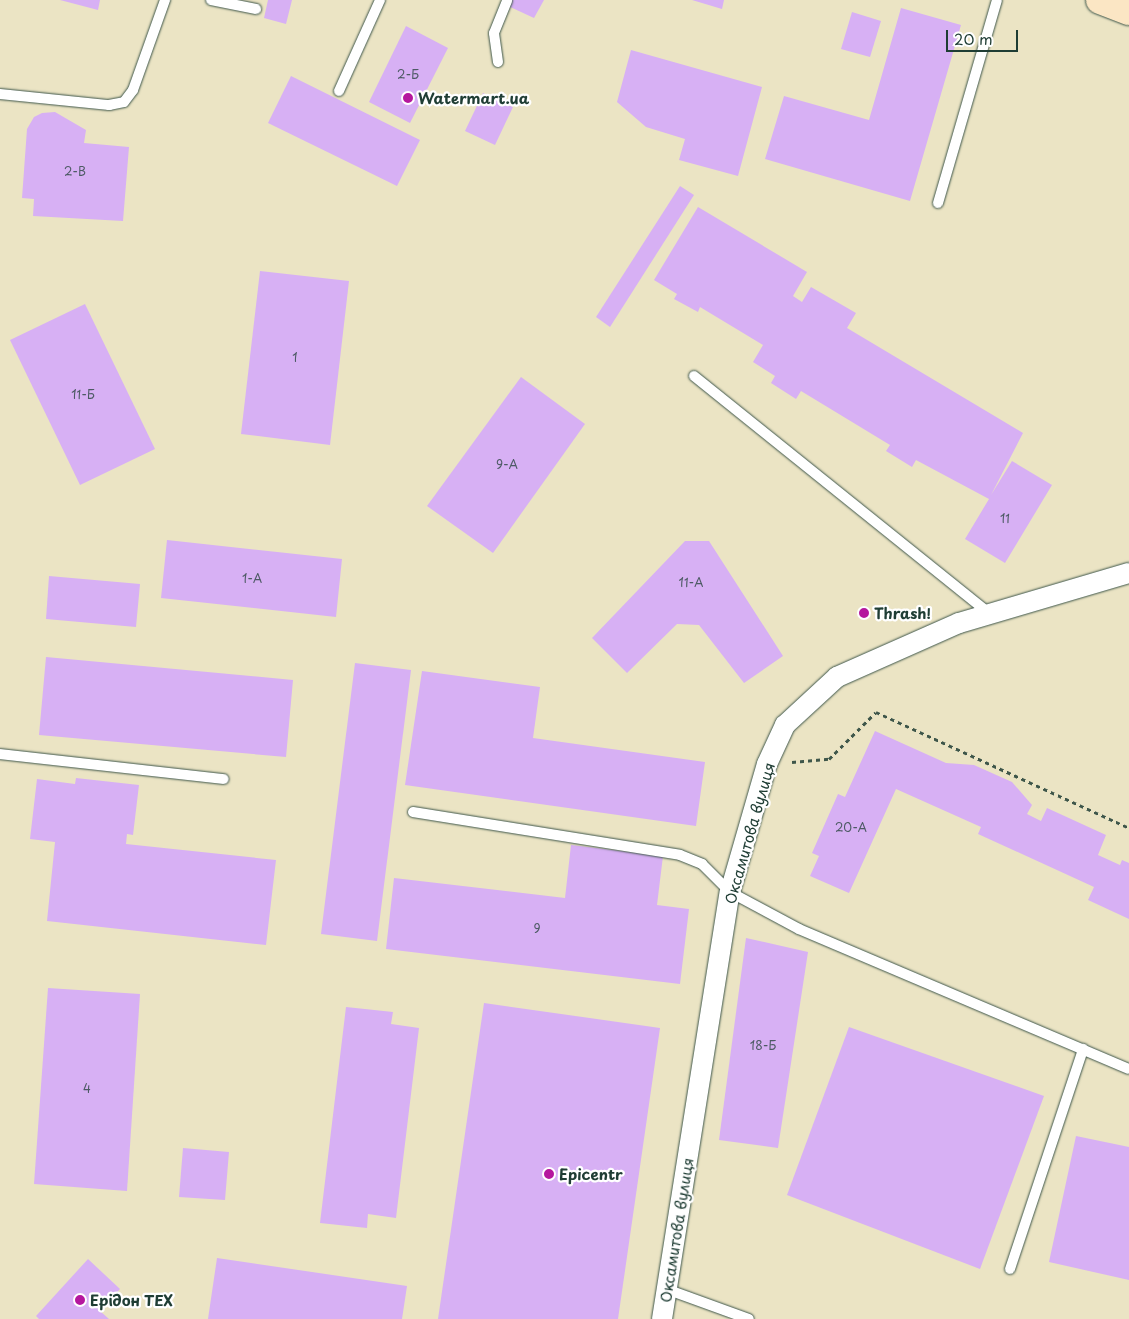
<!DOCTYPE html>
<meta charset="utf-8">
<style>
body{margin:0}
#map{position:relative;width:1129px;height:1319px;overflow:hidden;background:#ebe4c4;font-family:"Playpen Sans",sans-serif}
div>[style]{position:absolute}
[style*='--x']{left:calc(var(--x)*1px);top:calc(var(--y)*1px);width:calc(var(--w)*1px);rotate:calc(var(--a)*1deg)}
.building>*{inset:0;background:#d7b0f4}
.path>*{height:3px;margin-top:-1.5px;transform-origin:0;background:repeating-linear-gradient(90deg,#3e564a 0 4px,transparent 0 8px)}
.roads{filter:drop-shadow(0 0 1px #3e564a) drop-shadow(0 0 1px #3e564a)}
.service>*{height:10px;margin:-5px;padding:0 5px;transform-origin:5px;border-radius:5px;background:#fff}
.minor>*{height:20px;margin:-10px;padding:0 10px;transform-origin:10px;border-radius:10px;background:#fff}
.secondary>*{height:28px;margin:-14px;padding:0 14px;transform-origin:14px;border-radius:14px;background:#fbe6c4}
.dots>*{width:14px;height:14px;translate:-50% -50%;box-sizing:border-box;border:2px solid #fff;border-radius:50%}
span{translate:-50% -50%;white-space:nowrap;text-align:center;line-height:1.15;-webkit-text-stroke:4.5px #fff;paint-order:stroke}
.number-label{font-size:12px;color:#4d5a64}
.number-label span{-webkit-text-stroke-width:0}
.poi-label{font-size:15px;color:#1f3d34;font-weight:700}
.left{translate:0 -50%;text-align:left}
.street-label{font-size:15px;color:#1f3d34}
.scale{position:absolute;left:946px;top:30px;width:72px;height:22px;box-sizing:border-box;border:2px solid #1f3d34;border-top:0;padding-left:6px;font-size:15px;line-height:18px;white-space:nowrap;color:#1f3d34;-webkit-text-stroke:4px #fff;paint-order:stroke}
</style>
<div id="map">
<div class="building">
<div style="clip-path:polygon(60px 0,100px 0,98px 10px)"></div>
<div style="clip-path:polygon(268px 0,292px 0,286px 24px,264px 18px)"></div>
<div style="clip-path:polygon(509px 0,544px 0,534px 18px,506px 5px)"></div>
<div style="clip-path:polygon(692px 0,724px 0,722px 9px)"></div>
<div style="clip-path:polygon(901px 8px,961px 25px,910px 201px,765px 159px,784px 96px,869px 120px)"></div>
<div style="clip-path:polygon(852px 12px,881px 21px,870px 57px,841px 49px)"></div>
<div style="clip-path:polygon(406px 26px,448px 48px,410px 123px,369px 102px)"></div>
<div style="clip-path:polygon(631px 50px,762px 87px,738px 176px,679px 160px,685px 139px,646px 127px,617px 102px)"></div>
<div style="clip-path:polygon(291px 76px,420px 140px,397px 186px,268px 123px)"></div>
<div style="clip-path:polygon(483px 93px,513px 107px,495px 145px,465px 131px)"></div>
<div style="clip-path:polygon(55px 112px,86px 130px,84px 143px,129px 147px,123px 221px,33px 216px,34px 199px,22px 198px,27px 129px,34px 117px,42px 113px)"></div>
<div style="clip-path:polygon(680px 186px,694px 195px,610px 327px,596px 317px)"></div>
<div style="clip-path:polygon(698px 207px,807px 272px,793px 296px,802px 302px,811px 287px,856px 313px,847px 328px,1023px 433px,991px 495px,1012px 461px,1052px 485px,1005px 563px,965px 539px,989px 499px,916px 460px,912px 467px,886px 451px,890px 445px,801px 391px,796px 399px,771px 383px,775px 376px,753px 362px,763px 345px,700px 307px,698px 312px,674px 299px,677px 294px,654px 280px)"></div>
<div style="clip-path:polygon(260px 271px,349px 281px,330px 445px,241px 434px)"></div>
<div style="clip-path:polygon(85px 304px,155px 449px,80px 485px,10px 340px)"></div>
<div style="clip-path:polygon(521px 377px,585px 424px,493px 553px,427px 506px)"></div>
<div style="clip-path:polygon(167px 540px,342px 559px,336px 617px,161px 598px)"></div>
<div style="clip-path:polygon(685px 541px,709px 541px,783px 656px,744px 683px,699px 625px,677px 624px,627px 673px,592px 638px)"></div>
<div style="clip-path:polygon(49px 576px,140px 584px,136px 627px,46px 619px)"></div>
<div style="clip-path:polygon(46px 657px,293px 680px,286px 757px,39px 735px)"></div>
<div style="clip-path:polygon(355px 663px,411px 670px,377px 941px,321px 934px)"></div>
<div style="clip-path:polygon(422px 671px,540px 687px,533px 738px,705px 762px,696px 826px,405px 785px)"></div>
<div style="clip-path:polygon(875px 731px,946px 763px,974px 765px,1012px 782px,1032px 805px,1027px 814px,1041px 821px,1047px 808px,1106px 835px,1098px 855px,1120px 865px,1122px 860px,1129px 863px,1129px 919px,1088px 900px,1094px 887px,978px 834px,981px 827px,896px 789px,849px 893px,810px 876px,819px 856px,812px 853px,838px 794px,845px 797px)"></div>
<div style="clip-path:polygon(76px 778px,139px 785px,133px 835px,127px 834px,126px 844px,276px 860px,266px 945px,47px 921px,55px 842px,30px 839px,37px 779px,75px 784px)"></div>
<div style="clip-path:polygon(571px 845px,663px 856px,657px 905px,689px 909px,680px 984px,386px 949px,394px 878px,565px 898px)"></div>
<div style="clip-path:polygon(746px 938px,808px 952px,778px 1148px,719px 1140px)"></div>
<div style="clip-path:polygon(48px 988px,140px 994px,127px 1191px,34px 1184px)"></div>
<div style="clip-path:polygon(484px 1003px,660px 1028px,618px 1319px,438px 1319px)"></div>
<div style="clip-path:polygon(346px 1007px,393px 1012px,391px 1024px,419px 1028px,396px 1218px,368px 1214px,367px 1228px,320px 1223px)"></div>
<div style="clip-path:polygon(849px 1027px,1044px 1096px,980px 1269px,787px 1195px)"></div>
<div style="clip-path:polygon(1076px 1136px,1129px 1147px,1129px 1280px,1049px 1262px)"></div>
<div style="clip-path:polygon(183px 1148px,229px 1152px,225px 1200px,179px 1197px)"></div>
<div style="clip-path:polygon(217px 1258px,407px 1286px,402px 1319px,208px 1319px)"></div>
<div style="clip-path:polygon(88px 1259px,120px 1289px,100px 1311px,109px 1319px,39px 1319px,36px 1316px)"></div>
</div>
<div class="path">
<div style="--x:792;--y:762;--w:37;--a:-5"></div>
<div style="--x:829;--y:759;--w:66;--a:-45"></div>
<div style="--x:876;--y:712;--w:278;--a:24.6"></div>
</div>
<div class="roads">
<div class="service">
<div style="--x:211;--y:0;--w:46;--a:11.3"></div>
<div style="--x:498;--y:62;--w:29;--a:-98"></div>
<div style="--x:494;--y:33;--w:35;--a:-68"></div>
<div style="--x:339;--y:91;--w:100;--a:-65.7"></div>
<div style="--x:0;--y:94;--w:110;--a:5.8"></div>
<div style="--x:109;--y:105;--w:15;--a:-11"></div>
<div style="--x:124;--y:102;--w:15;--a:-53"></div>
<div style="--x:133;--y:90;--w:96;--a:-70.4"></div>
<div style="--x:938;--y:203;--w:211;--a:-73.8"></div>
<div style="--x:694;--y:376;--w:380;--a:38.8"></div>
<div style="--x:0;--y:754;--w:225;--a:6.4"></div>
<div style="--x:413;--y:812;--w:270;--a:9.1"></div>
<div style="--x:680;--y:855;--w:24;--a:22"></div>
<div style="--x:702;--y:864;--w:40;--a:45"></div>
<div style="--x:730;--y:892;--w:78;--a:28.2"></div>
<div style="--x:799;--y:929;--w:358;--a:23"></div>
<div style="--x:1010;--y:1269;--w:232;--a:-71.6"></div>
<div style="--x:666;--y:1289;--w:88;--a:19.9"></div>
</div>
<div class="minor">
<div style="--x:662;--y:1319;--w:432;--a:-81"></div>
<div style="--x:730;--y:892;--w:133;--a:-73.9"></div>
<div style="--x:767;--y:764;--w:43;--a:-65.2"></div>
<div style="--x:785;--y:725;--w:71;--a:-42.7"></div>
<div style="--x:837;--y:677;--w:133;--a:-23.9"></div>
<div style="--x:959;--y:623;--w:177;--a:-16.4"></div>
</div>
<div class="secondary">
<div style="--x:1100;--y:0;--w:31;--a:21"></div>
</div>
</div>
<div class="dots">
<div style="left:408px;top:98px;background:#b5179e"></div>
<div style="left:864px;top:613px;background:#b5179e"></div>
<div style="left:549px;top:1174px;background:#b5179e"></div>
<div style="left:80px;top:1300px;background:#b5179e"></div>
</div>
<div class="number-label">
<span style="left:408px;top:75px">2-Б</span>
<span style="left:75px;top:172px">2-В</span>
<span style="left:295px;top:358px">1</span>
<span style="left:83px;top:395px">11-Б</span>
<span style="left:507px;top:465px">9-А</span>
<span style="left:1005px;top:519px">11</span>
<span style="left:252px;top:579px">1-А</span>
<span style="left:691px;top:583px">11-А</span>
<span style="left:851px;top:828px">20-А</span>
<span style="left:537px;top:929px">9</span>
<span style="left:763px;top:1046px">18-Б</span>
<span style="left:87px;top:1089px">4</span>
</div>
<div class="poi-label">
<span class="left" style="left:418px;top:98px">Watermart.ua</span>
<span class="left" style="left:874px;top:613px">Thrash!</span>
<span class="left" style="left:559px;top:1174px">Epicentr</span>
<span class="left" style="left:90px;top:1300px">Ерідон ТЕХ</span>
</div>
<div class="street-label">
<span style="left:749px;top:833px;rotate:-74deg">Оксамитова вулиця</span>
<span style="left:676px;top:1230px;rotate:-81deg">Оксамитова вулиця</span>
</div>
<div class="scale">20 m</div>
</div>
